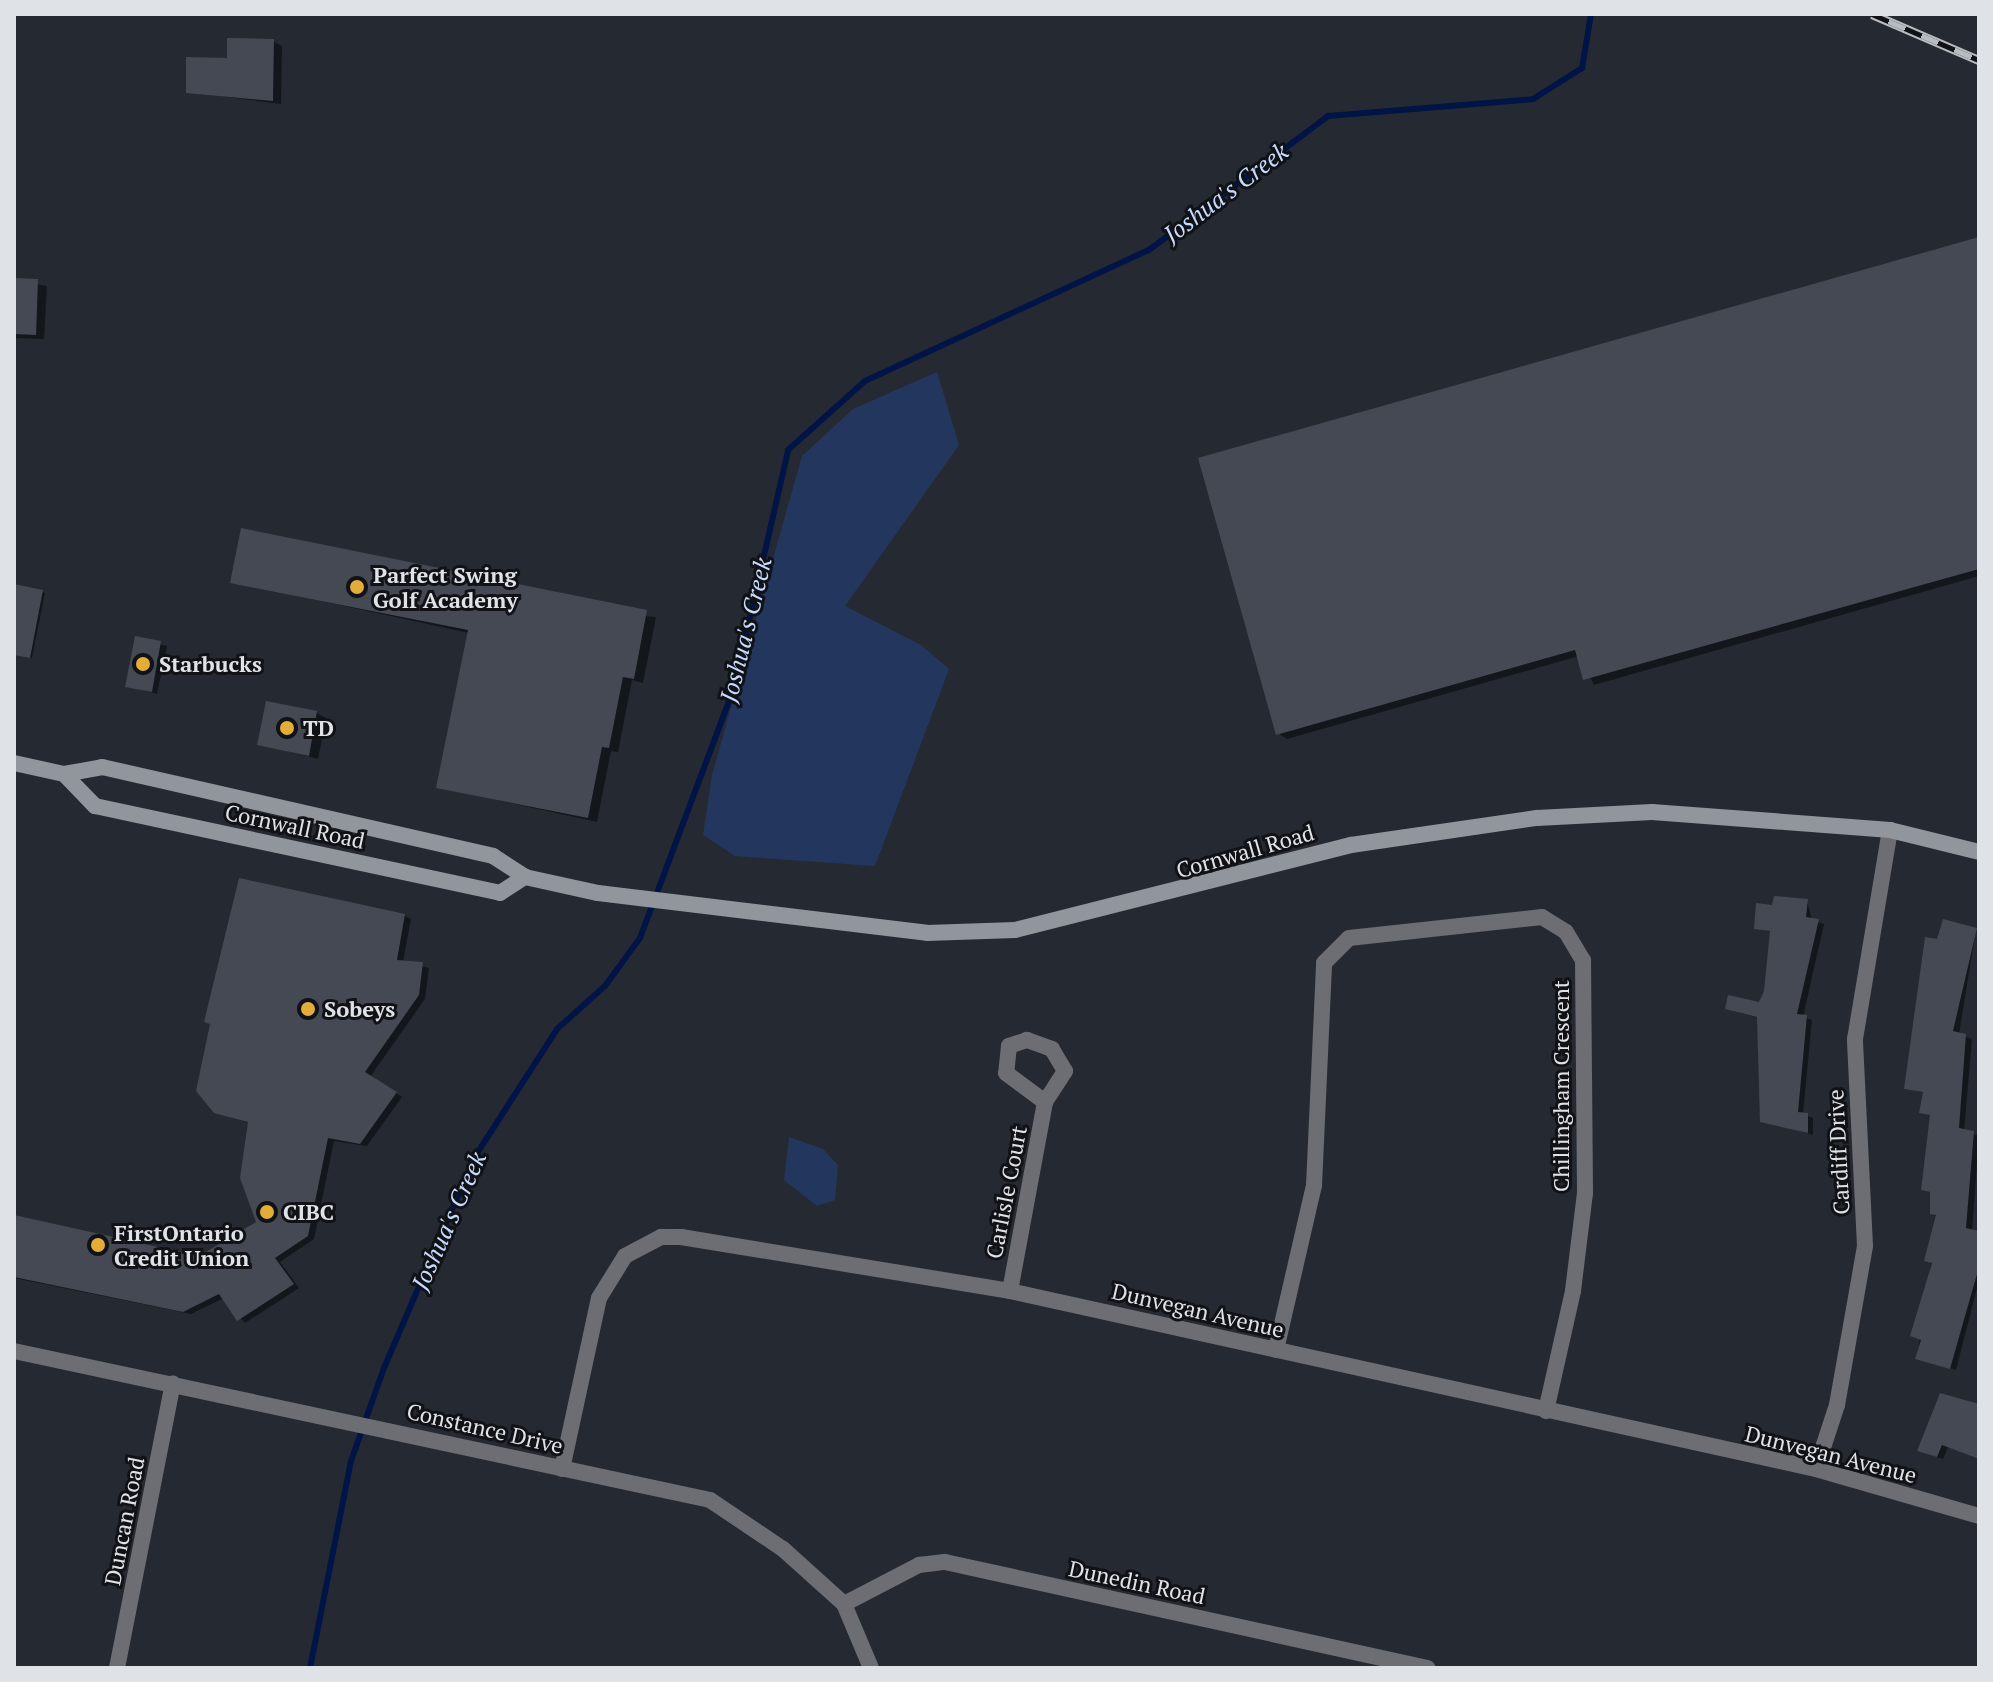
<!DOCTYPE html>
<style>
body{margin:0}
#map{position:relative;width:1993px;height:1682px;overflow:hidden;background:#252a32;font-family:"PT Serif",serif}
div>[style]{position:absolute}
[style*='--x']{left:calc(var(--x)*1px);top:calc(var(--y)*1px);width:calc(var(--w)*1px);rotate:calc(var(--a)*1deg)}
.green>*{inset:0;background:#23375e}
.shadow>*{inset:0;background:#0007}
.stream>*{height:6px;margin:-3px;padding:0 3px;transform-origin:3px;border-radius:3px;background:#011448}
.building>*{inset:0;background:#444953}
.street>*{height:16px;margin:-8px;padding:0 8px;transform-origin:8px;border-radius:8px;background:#6c6e73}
.secondary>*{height:16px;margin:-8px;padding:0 8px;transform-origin:8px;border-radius:8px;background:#91959c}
.rail>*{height:9px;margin-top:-4.5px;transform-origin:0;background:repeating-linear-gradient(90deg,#101216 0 18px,#b7bcc1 0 36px);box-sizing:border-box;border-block:2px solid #b7bcc1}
.dots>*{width:22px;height:22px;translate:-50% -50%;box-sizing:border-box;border:4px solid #101216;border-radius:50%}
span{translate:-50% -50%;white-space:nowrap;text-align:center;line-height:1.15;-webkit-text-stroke:6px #101216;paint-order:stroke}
.poi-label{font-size:22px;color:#dfe3e8;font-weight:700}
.left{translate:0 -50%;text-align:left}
.street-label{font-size:22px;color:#dfe3e8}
.water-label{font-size:24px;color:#c8dbfe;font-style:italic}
.frame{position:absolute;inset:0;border:16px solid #dfe3e8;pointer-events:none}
</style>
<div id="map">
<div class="green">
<div style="clip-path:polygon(937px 372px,959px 445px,845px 606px,921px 645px,949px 669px,875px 866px,735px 856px,703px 835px,712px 775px,802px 456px,853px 409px)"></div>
<div style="clip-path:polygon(789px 1137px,823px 1149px,838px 1165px,835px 1200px,817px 1206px,784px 1180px)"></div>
</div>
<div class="shadow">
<div style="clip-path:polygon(273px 41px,282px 46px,281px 104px,188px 92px,229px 60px)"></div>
<div style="clip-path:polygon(1979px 239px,1979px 576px,1594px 685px,1579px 656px,1287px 739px,1278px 733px)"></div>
<div style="clip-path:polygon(14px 280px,47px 286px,44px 339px,14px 338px)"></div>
<div style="clip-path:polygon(233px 582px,656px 617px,643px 683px,632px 680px,618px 752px,611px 751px,597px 822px,438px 787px,469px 633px)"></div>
<div style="clip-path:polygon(14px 586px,45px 593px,32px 658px,14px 654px)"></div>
<div style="clip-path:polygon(137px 638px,167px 646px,157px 694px,128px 686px)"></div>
<div style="clip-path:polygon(317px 713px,326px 718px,318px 759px,260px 744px)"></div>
<div style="clip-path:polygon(240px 880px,405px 916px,411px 919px,403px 962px,429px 968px,425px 999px,370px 1077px,402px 1097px,367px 1146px,334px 1141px,314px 1239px,280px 1262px,299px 1288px,245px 1323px,224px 1298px,191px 1314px,14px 1278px,14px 1217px,200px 1258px,258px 1223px,250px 1123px,215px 1112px)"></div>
<div style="clip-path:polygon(1807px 901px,1812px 920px,1824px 924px,1803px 1017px,1812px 1020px,1803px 1114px,1813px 1118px,1813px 1135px,1762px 1120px,1759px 1018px,1733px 1011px,1760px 1004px,1766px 991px,1772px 932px,1756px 928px,1774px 907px)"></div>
<div style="clip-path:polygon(1976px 930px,1959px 1034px,1972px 1039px,1964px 1131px,1979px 1136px,1972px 1231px,1979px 1233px,1979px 1280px,1956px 1370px,1917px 1358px,1938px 1216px,1932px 1193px,1923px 1189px,1932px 1116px,1922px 1112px,1925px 1093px,1906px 1088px,1938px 942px)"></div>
<div style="clip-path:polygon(1979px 1409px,1979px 1459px,1948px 1447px,1943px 1459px,1925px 1453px)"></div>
</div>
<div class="stream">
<div style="--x:310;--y:1668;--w:211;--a:-78.8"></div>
<div style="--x:351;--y:1461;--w:99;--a:-70.5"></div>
<div style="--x:384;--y:1368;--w:228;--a:-66.8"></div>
<div style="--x:474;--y:1158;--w:153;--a:-57.2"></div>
<div style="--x:557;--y:1029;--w:64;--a:-41.9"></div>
<div style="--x:605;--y:986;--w:59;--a:-53.9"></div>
<div style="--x:640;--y:938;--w:264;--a:-69.4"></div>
<div style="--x:733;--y:691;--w:247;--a:-77.1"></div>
<div style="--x:788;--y:450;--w:103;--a:-41.9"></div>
<div style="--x:865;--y:381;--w:313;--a:-24.8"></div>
<div style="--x:1149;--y:250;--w:224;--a:-36.8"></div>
<div style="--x:1328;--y:116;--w:206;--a:-4.7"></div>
<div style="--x:1533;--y:99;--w:58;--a:-32.3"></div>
<div style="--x:1582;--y:68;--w:55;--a:-80.5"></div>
</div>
<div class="building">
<div style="clip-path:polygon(227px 38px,274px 39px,273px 101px,186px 93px,186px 57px,227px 58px)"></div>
<div style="clip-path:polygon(1979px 237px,1979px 569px,1583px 680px,1575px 650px,1276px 735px,1198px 458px)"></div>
<div style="clip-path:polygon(14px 278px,38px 279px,36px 335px,14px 334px)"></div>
<div style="clip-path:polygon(241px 528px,647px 610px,634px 679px,623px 677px,609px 748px,602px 747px,588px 818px,436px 788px,468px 630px,230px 583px)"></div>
<div style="clip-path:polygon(14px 584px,43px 590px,30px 658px,14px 655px)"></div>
<div style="clip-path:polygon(135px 636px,161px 641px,152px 692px,125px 687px)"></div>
<div style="clip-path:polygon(266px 701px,317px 711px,309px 756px,257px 745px)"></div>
<div style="clip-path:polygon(239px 878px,405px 914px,397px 960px,423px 962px,419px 995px,365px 1072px,397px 1092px,360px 1144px,328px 1138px,308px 1236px,275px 1258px,294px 1284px,237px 1321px,219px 1294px,183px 1312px,14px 1277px,14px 1215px,199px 1256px,256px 1222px,240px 1178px,248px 1122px,214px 1113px,196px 1091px,210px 1024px,204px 1022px)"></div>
<div style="clip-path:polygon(1774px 896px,1808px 899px,1806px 917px,1819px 919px,1797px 1014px,1807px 1015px,1798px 1112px,1808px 1113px,1808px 1133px,1760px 1122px,1757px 1017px,1725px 1009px,1728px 995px,1759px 1002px,1764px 991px,1770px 931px,1754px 929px,1756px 903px,1772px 905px)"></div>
<div style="clip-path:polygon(1943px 919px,1977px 928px,1953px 1031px,1966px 1034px,1959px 1128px,1974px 1131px,1966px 1228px,1979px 1231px,1979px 1267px,1950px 1369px,1915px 1359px,1921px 1340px,1910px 1336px,1932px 1263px,1924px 1261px,1936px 1215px,1930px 1214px,1930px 1192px,1921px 1190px,1930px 1115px,1919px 1113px,1923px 1092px,1904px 1089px,1925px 937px,1937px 939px)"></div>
<div style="clip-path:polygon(1940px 1393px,1979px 1404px,1979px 1459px,1942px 1445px,1937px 1457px,1917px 1451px)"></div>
</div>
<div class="street">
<div style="--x:1010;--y:1291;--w:192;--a:-79.5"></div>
<div style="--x:1045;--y:1102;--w:37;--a:-57"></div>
<div style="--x:1065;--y:1071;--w:26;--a:-121"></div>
<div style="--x:1052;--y:1049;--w:27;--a:-160"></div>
<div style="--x:1027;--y:1040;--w:19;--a:162"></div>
<div style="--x:1009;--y:1046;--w:27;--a:96"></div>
<div style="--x:1006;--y:1073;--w:49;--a:36.6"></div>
<div style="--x:1276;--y:1350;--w:168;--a:-77"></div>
<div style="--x:1314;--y:1186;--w:223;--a:-87.4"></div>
<div style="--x:1324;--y:963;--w:35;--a:-45"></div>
<div style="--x:1349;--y:938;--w:194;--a:-6.2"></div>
<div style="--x:1542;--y:917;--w:28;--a:32"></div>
<div style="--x:1566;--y:932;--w:33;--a:59"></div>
<div style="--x:1583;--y:960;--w:233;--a:89.5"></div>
<div style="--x:1585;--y:1193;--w:99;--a:97"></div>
<div style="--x:1573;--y:1291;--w:123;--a:102.7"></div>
<div style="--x:14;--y:1351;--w:712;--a:12.08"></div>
<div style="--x:710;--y:1500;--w:88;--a:33.9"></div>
<div style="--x:783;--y:1549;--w:82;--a:42"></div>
<div style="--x:844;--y:1604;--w:69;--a:67.1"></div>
<div style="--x:562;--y:1469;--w:175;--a:-77.8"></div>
<div style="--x:599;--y:1298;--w:49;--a:-58.2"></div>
<div style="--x:625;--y:1256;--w:41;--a:-27.8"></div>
<div style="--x:661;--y:1237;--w:20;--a:0"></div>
<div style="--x:681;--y:1237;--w:333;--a:9.3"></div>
<div style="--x:1010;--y:1291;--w:825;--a:12.45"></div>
<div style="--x:1816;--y:1469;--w:170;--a:16.1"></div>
<div style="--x:1816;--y:1469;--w:67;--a:-71.8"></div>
<div style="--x:1837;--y:1405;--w:161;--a:-80"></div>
<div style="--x:1865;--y:1246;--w:207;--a:-92.8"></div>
<div style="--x:1855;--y:1039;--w:212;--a:-80.5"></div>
<div style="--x:844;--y:1604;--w:85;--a:-27.5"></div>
<div style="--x:919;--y:1565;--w:26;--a:-7"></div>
<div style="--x:945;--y:1562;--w:494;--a:12.4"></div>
<div style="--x:117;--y:1668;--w:290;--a:-78.9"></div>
</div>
<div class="secondary">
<div style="--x:14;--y:763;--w:51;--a:12.4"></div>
<div style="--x:64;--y:774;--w:39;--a:-10"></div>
<div style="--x:102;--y:767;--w:401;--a:12.8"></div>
<div style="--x:493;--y:856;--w:38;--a:33"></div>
<div style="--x:525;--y:877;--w:75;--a:12.4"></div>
<div style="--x:598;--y:893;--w:331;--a:6.9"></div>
<div style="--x:927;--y:933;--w:88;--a:-2"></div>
<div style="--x:1015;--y:930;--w:347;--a:-14.2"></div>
<div style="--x:1351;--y:845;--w:188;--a:-8.3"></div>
<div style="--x:1537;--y:818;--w:115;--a:-3"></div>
<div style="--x:1652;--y:812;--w:239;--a:4.3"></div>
<div style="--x:1890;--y:830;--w:92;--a:13.9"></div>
<div style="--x:64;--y:774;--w:45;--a:45.9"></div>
<div style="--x:95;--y:806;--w:414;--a:12.1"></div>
<div style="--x:500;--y:893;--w:30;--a:-33"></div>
</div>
<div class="rail">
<div style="--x:1872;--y:14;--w:116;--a:23.3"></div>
</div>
<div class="dots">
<div style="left:357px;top:587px;background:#e4ae35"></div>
<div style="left:143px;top:664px;background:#e4ae35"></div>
<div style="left:287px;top:728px;background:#e4ae35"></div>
<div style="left:308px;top:1009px;background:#e4ae35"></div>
<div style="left:267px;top:1212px;background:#e4ae35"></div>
<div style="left:98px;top:1245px;background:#e4ae35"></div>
</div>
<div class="poi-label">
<span class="left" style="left:373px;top:587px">Parfect Swing<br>Golf Academy</span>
<span class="left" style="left:159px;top:664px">Starbucks</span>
<span class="left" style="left:303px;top:728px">TD</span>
<span class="left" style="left:324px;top:1009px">Sobeys</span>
<span class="left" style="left:283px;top:1212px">CIBC</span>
<span class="left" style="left:114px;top:1245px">FirstOntario<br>Credit Union</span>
</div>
<div class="street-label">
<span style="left:295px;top:826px;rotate:12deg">Cornwall Road</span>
<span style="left:1245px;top:851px;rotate:-16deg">Cornwall Road</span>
<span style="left:1561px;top:1086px;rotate:-90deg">Chillingham Crescent</span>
<span style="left:1838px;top:1152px;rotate:-93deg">Cardiff Drive</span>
<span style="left:1006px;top:1192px;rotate:-79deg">Carlisle Court</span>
<span style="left:1198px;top:1310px;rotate:13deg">Dunvegan Avenue</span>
<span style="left:485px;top:1428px;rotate:13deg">Constance Drive</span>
<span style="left:1831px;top:1454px;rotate:14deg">Dunvegan Avenue</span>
<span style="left:124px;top:1521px;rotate:-79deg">Duncan Road</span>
<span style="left:1137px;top:1582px;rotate:12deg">Dunedin Road</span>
</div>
<div class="water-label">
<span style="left:1226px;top:193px;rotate:-37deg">Joshua's Creek</span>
<span style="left:746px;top:630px;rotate:-76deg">Joshua's Creek</span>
<span style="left:449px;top:1221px;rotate:-66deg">Joshua's Creek</span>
</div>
<div class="frame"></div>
</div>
